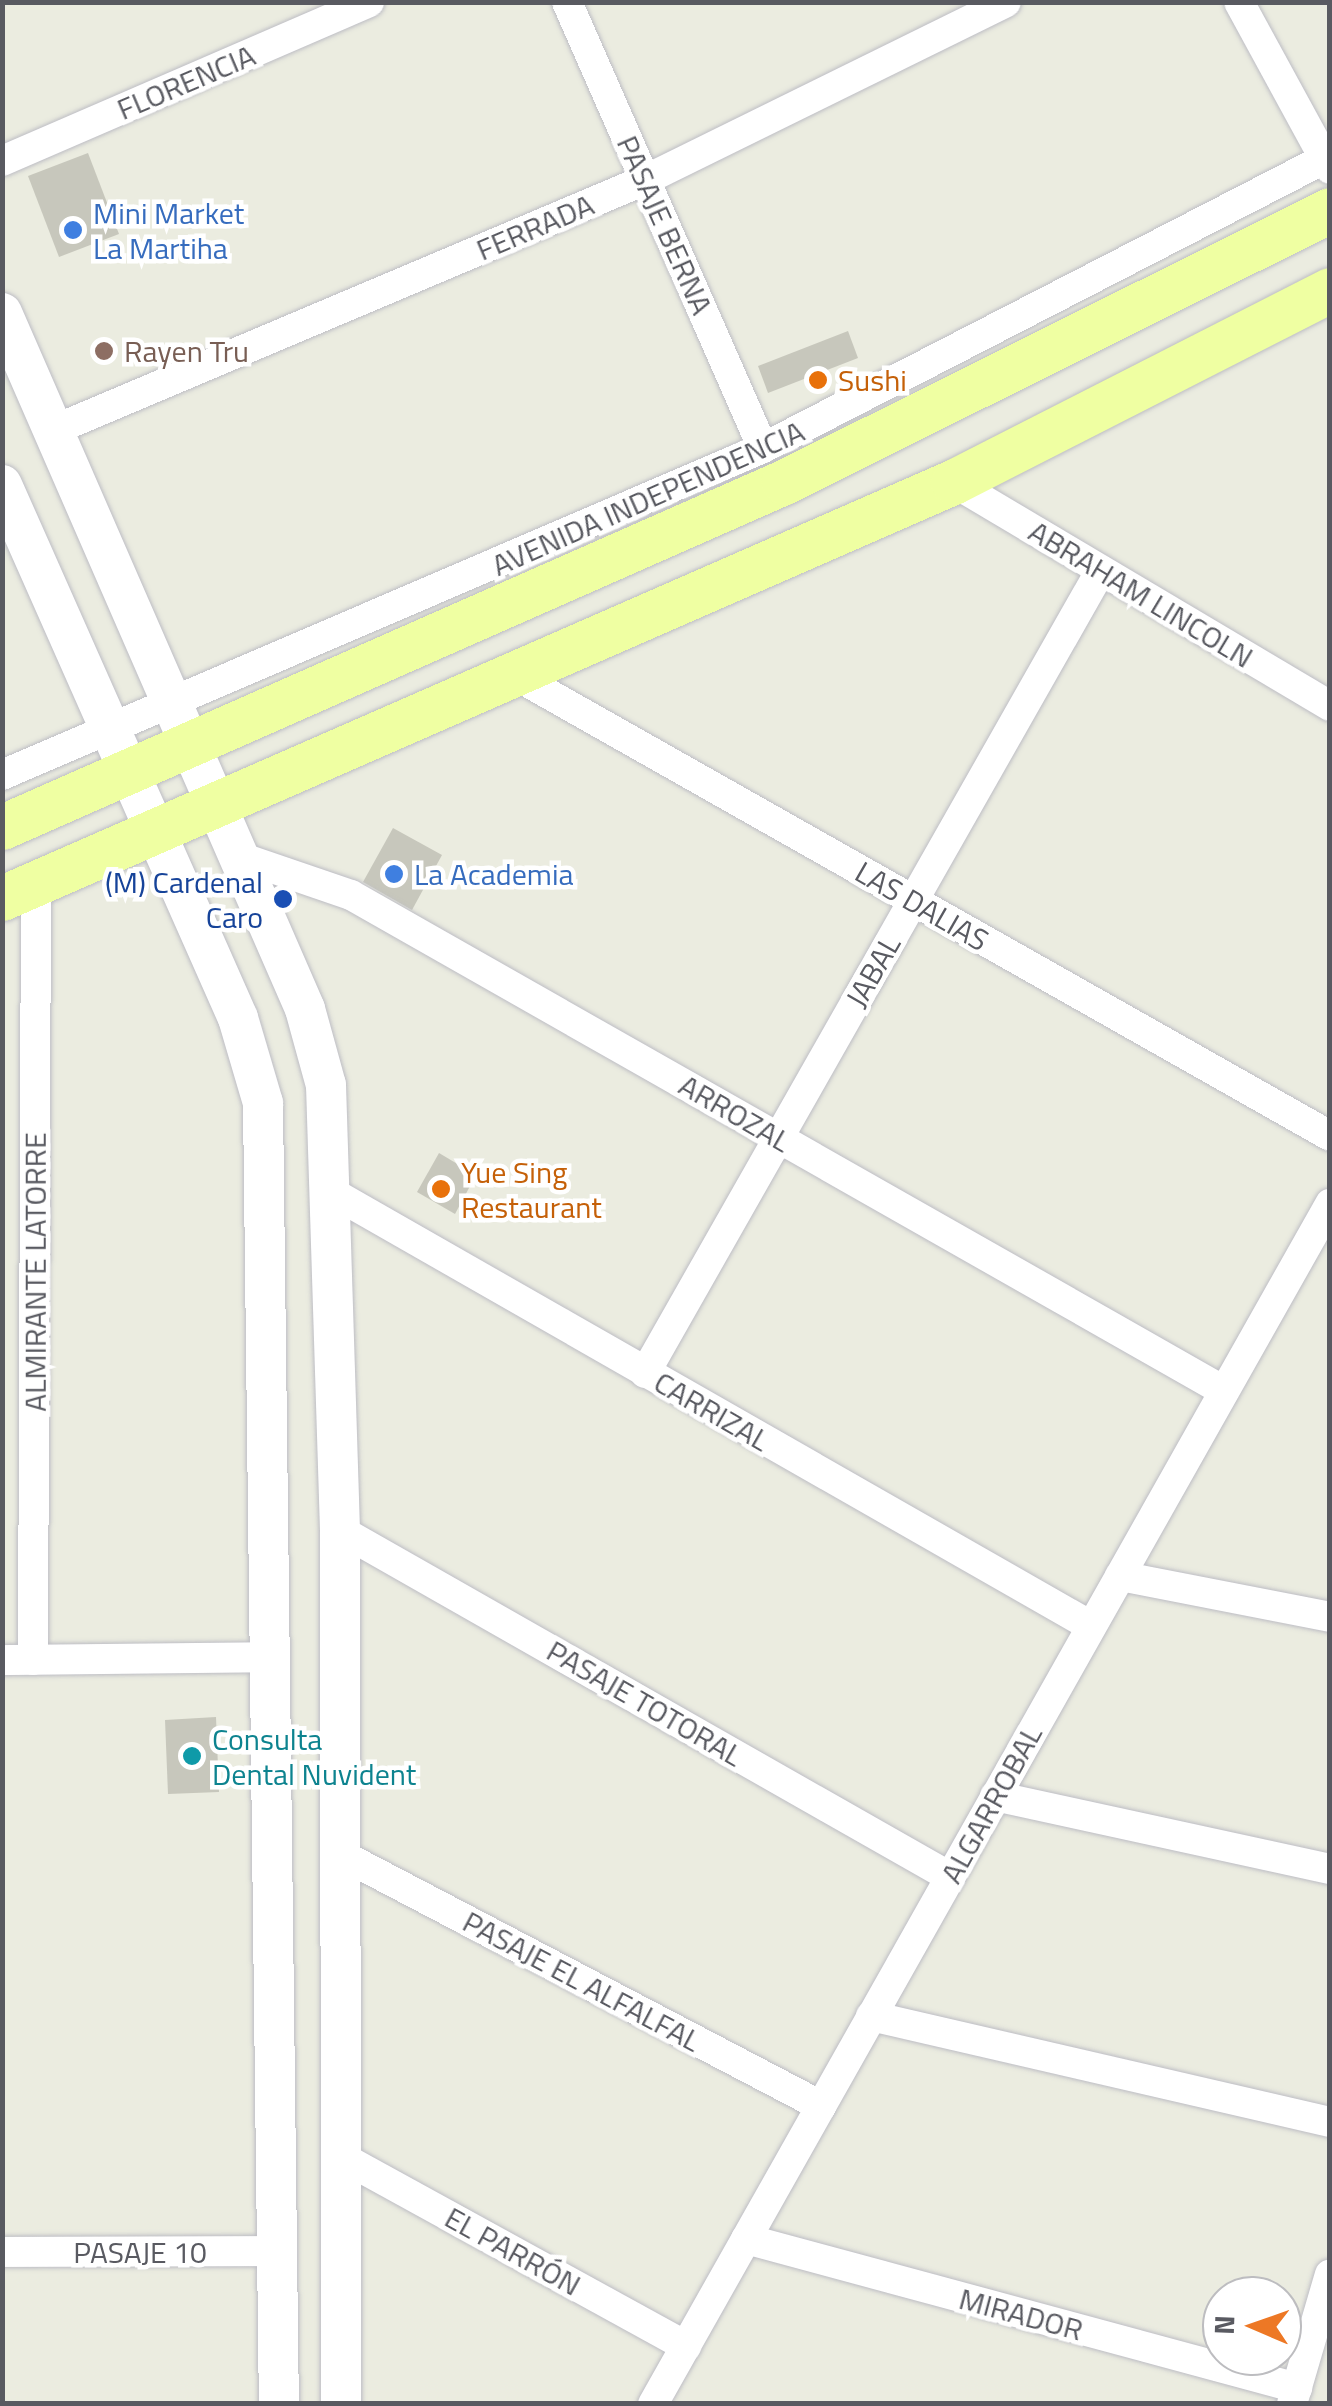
<!DOCTYPE html>
<meta charset="utf-8">
<style>
body{margin:0}
#map{position:relative;width:1332px;height:2406px;overflow:hidden;background:#ebece0;font-family:"Titillium Web",sans-serif}
div>[style]{position:absolute}
[style*='--x']{left:calc(var(--x)*1px);top:calc(var(--y)*1px);width:calc(var(--w)*1px);rotate:calc(var(--a)*1deg)}
.building>*{inset:0;background:#c7c7bc}
.roads{filter:drop-shadow(0 0 2px #bdbdc4) drop-shadow(0 0 2px #bdbdc4)}
.minor>*{height:30px;margin:-15px;padding:0 15px;transform-origin:15px;border-radius:15px;background:#fff}
.secondary>*{height:40px;margin:-20px;padding:0 20px;transform-origin:20px;border-radius:20px;background:#fff}
.primary>*{height:45px;margin:-22.5px;padding:0 22.5px;transform-origin:22.5px;border-radius:22.5px;background:#efffa2}
.dots>*{width:28px;height:28px;translate:-50% -50%;box-sizing:border-box;border:5px solid #fff;border-radius:50%}
span{translate:-50% -50%;white-space:nowrap;text-align:center;line-height:1.15;-webkit-text-stroke:9px #fff;paint-order:stroke}
.street-label{font-size:30px;color:#595a61}
.shop-label{font-size:30px;color:#366cbe}
.left{translate:0 -50%;text-align:left}
.education-label{font-size:30px;color:#785e54}
.food-label{font-size:30px;color:#c56008}
.transit-label{font-size:30px;color:#164399}
.right{translate:-100% -50%;text-align:right}
.culture-label{font-size:30px;color:#0d838f}
.frame{position:absolute;inset:0;border:5px solid #595a61;pointer-events:none}
.north{position:absolute;left:1202px;top:2276px;width:100px;height:100px;box-sizing:border-box;background:#fff;border:2px solid #bdbdc0;border-radius:50%;rotate:272deg;font-size:28px;font-weight:700;line-height:40px;text-align:center;color:#595a61}
.north::after{content:'';display:block;margin:auto;width:35px;height:45px;background:#ed7825;clip-path:polygon(50% 0,100% 100%,50% 72%,0 100%)}
</style>
<div id="map">
<div class="building">
<div style="clip-path:polygon(88px 153px,119px 234px,59px 257px,28px 176px)"></div>
<div style="clip-path:polygon(848px 331px,858px 358px,768px 393px,758px 366px)"></div>
<div style="clip-path:polygon(393px 828px,442px 855px,412px 910px,363px 882px)"></div>
<div style="clip-path:polygon(439px 1153px,476px 1175px,455px 1214px,417px 1192px)"></div>
<div style="clip-path:polygon(216px 1717px,219px 1792px,168px 1794px,165px 1720px)"></div>
</div>
<div class="roads">
<div class="minor">
<div style="--x:567;--y:2;--w:487;--a:66.3"></div>
<div style="--x:1239;--y:2;--w:190;--a:61.4"></div>
<div style="--x:2;--y:161;--w:400;--a:-23.4"></div>
<div style="--x:54;--y:430;--w:642;--a:-22.93"></div>
<div style="--x:645;--y:180;--w:402;--a:-26.2"></div>
<div style="--x:953;--y:482;--w:439;--a:30.7"></div>
<div style="--x:515;--y:675;--w:936;--a:29.49"></div>
<div style="--x:2;--y:775;--w:828;--a:-23.25"></div>
<div style="--x:763;--y:448;--w:638;--a:-27.25"></div>
<div style="--x:237;--y:856;--w:120;--a:18.9"></div>
<div style="--x:351;--y:895;--w:1004;--a:29.6"></div>
<div style="--x:333;--y:1193;--w:873;--a:29.74"></div>
<div style="--x:645;--y:1373;--w:923;--a:-60.41"></div>
<div style="--x:340;--y:1530;--w:702;--a:29.63"></div>
<div style="--x:1120;--y:1576;--w:214;--a:11"></div>
<div style="--x:2;--y:1660;--w:271;--a:-0.6"></div>
<div style="--x:33;--y:1660;--w:777;--a:-89.78"></div>
<div style="--x:995;--y:1796;--w:343;--a:12.3"></div>
<div style="--x:342;--y:1855;--w:541;--a:27.65"></div>
<div style="--x:871;--y:2016;--w:471;--a:13"></div>
<div style="--x:340;--y:2156;--w:395;--a:28.8"></div>
<div style="--x:746;--y:2239;--w:571;--a:15.13"></div>
<div style="--x:2;--y:2252;--w:276;--a:-0.2"></div>
<div style="--x:653;--y:2404;--w:1378;--a:-60.57"></div>
<div style="--x:1292;--y:2404;--w:135;--a:-73.7"></div>
</div>
<div class="secondary">
<div style="--x:2;--y:313;--w:759;--a:66.47"></div>
<div style="--x:305;--y:1009;--w:79;--a:74.6"></div>
<div style="--x:326;--y:1085;--w:445;--a:88.2"></div>
<div style="--x:340;--y:1530;--w:874;--a:89.93"></div>
<div style="--x:2;--y:485;--w:583;--a:66.12"></div>
<div style="--x:238;--y:1018;--w:89;--a:73.6"></div>
<div style="--x:263;--y:1103;--w:1301;--a:89.3"></div>
</div>
<div class="primary">
<div style="--x:2;--y:827;--w:855;--a:-23.81"></div>
<div style="--x:784;--y:482;--w:610;--a:-26.48"></div>
<div style="--x:2;--y:898;--w:1038;--a:-23.63"></div>
<div style="--x:953;--y:482;--w:423;--a:-27"></div>
</div>
</div>
<div class="dots">
<div style="left:73px;top:230px;background:#3f7fe0"></div>
<div style="left:104px;top:351px;background:#8d6e63"></div>
<div style="left:818px;top:380px;background:#e8710a"></div>
<div style="left:394px;top:874px;background:#3f7fe0"></div>
<div style="left:283px;top:899px;background:#1a4fb4"></div>
<div style="left:441px;top:1189px;background:#e8710a"></div>
<div style="left:192px;top:1756px;background:#0f9aa8"></div>
</div>
<div class="street-label">
<span style="left:186px;top:82px;rotate:-23deg">FLORENCIA</span>
<span style="left:665px;top:225px;rotate:66deg">PASAJE BERNA</span>
<span style="left:535px;top:227px;rotate:-23deg">FERRADA</span>
<span style="left:648px;top:498px;rotate:-24deg">AVENIDA INDEPENDENCIA</span>
<span style="left:1141px;top:594px;rotate:31deg">ABRAHAM LINCOLN</span>
<span style="left:922px;top:906px;rotate:30deg">LAS DALIAS</span>
<span style="left:873px;top:971px;rotate:-60deg">JABAL</span>
<span style="left:735px;top:1113px;rotate:30deg">ARROZAL</span>
<span style="left:35px;top:1272px;rotate:-90deg">ALMIRANTE LATORRE</span>
<span style="left:712px;top:1411px;rotate:30deg">CARRIZAL</span>
<span style="left:645px;top:1703px;rotate:30deg">PASAJE TOTORAL</span>
<span style="left:991px;top:1804px;rotate:-61deg">ALGARROBAL</span>
<span style="left:582px;top:1981px;rotate:28deg">PASAJE EL ALFALFAL</span>
<span style="left:513px;top:2251px;rotate:29deg">EL PARRÓN</span>
<span style="left:140px;top:2252px">PASAJE 10</span>
<span style="left:1021px;top:2314px;rotate:15deg">MIRADOR</span>
</div>
<div class="shop-label">
<span class="left" style="left:93px;top:230px">Mini Market<br>La Martiha</span>
<span class="left" style="left:414px;top:874px">La Academia</span>
</div>
<div class="education-label">
<span class="left" style="left:124px;top:351px">Rayen Tru</span>
</div>
<div class="food-label">
<span class="left" style="left:838px;top:380px">Sushi</span>
<span class="left" style="left:461px;top:1189px">Yue Sing<br>Restaurant</span>
</div>
<div class="transit-label">
<span class="right" style="left:263px;top:899px">(M) Cardenal<br>Caro</span>
</div>
<div class="culture-label">
<span class="left" style="left:212px;top:1756px">Consulta<br>Dental Nuvident</span>
</div>
<div class="frame"></div>
<div class="north">N</div>
</div>
